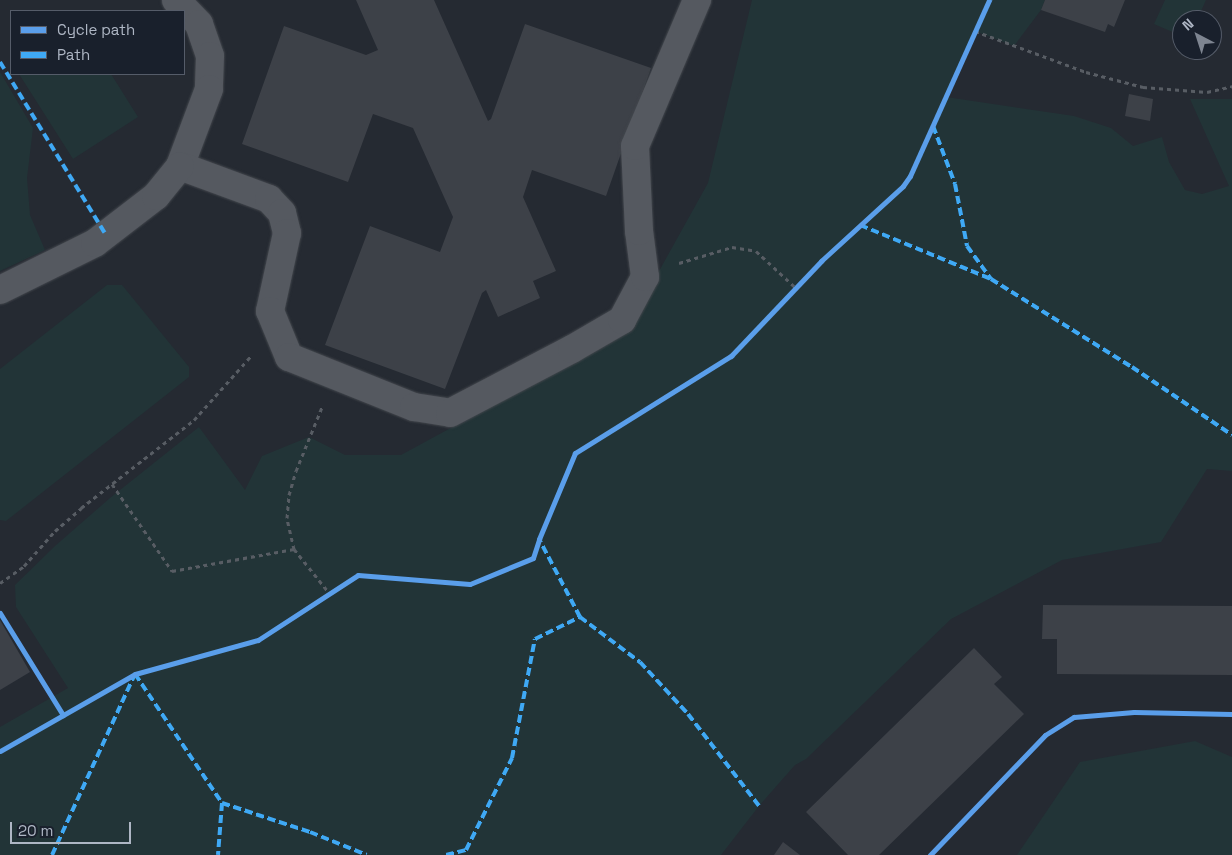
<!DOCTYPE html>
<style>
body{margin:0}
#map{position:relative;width:1232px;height:855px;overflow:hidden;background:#252a32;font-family:"Space Grotesk",sans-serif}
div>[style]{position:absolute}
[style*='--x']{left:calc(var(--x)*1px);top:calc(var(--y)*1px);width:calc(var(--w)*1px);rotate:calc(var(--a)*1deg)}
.green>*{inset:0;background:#223437}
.building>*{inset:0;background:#3d4148}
.path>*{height:3px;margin-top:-1.5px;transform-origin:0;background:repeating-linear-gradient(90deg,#585d64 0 4px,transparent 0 8px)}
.roads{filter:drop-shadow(0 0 1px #42464c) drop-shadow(0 0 1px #42464c)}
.minor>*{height:28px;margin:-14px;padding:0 14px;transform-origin:14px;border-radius:14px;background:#555960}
.quiet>*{height:4px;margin-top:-2px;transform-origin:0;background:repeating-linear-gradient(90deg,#3fa9f5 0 8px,transparent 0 12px)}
.cycleway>*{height:5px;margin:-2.5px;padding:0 2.5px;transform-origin:2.5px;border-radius:2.5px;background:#5a9eea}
span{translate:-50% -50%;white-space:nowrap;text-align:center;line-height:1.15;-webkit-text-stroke:5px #19202c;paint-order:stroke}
.legend{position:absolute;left:10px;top:10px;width:175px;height:65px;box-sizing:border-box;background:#19202c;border:1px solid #555c69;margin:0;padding:6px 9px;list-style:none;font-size:15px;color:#aeb6c4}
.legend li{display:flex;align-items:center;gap:10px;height:25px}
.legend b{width:25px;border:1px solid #555c69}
.north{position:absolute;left:1172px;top:10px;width:50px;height:50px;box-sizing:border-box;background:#19202c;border:1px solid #555c69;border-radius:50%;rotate:320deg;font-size:14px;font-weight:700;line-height:20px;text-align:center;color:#aeb6c4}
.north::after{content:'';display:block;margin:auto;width:18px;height:22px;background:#7e8591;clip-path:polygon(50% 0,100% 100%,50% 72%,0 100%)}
.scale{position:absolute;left:10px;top:822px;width:121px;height:22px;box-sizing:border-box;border:2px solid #aeb6c4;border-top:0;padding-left:6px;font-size:15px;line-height:18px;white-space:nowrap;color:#aeb6c4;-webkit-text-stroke:4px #19202c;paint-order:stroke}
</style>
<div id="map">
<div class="green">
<div style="clip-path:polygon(752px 0,1045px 0,1041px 10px,1014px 46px,975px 31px,946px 97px,1074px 116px,1111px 128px,1133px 146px,1162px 137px,1169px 162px,1185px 190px,1202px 194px,1229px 186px,1190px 99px,1232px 99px,1232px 471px,1207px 469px,1161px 542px,1062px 560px,951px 619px,806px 759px,795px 765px,759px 806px,721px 855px,0 855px,0 727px,68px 688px,16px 607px,15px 585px,55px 546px,110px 498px,199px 427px,245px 490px,262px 456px,309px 437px,345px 455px,401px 455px,624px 334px,708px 183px)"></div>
<div style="clip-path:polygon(1165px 0,1206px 0,1197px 20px,1182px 20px,1182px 36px,1154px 24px)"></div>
<div style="clip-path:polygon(0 72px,33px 128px,27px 178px,30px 215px,45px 250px,0 271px)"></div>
<div style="clip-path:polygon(19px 74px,111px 74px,138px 117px,73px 159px)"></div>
<div style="clip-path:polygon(107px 285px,122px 285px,189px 367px,189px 377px,6px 521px,0 520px,0 369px)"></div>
<div style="clip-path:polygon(1195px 741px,1232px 757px,1232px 855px,1017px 855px,1080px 762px)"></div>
</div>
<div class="building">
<div style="clip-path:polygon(356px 0,434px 0,488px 121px,491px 119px,525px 24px,651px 68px,606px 196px,532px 170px,523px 197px,556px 271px,533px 281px,540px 298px,498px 317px,486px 290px,482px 293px,445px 389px,325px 345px,370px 226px,440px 252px,453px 217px,413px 128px,373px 114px,348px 182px,242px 144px,284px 26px,366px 55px,378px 50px)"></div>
<div style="clip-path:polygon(1045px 0,1125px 0,1114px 27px,1108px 24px,1105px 32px,1041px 10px)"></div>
<div style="clip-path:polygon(1129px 94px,1153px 99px,1150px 121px,1125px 116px)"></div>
<div style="clip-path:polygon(1043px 605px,1232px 606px,1232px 675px,1057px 674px,1057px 639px,1042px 639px)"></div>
<div style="clip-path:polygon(0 620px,30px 672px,0 690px)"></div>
<div style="clip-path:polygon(974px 648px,1002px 677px,994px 684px,1024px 714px,879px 855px,848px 855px,806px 812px)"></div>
<div style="clip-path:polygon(783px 842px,800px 855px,774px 855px)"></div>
</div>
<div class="path">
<div style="--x:975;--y:31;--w:118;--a:20.3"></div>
<div style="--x:1086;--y:72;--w:59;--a:14.7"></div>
<div style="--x:1143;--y:87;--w:64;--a:4.5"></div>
<div style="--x:1207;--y:92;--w:26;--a:-13"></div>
<div style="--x:679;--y:263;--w:55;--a:-16.8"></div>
<div style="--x:732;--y:247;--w:24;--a:9"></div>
<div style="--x:756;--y:251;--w:54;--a:42.8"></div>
<div style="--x:112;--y:484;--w:106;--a:55.4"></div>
<div style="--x:172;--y:571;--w:124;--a:-10.2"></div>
<div style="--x:294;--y:549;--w:58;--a:51.3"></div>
<div style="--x:294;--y:549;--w:32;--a:-103"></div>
<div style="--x:287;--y:518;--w:23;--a:-85"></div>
<div style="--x:289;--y:495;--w:25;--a:-74"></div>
<div style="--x:296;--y:471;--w:69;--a:-67.9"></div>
<div style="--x:0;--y:583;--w:29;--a:-35"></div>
<div style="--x:24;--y:566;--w:47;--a:-48.5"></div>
<div style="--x:55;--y:531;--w:35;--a:-41"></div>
<div style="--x:81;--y:508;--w:143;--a:-37.9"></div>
<div style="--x:194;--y:420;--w:86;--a:-48.3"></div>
</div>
<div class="roads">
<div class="minor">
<div style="--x:176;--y:0;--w:33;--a:46"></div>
<div style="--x:199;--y:24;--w:34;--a:71"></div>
<div style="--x:210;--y:56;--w:33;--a:92"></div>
<div style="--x:209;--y:89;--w:82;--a:110.6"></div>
<div style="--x:180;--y:166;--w:95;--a:20.3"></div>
<div style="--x:269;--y:199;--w:19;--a:47"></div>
<div style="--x:282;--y:213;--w:21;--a:76"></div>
<div style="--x:287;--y:233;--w:80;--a:102.3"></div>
<div style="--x:270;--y:311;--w:50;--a:67.6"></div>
<div style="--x:289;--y:357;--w:135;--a:21.8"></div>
<div style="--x:414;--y:407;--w:36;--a:9"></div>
<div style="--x:450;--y:413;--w:138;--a:-27.7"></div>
<div style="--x:572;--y:349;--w:58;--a:-30.1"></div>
<div style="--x:622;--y:320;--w:49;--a:-61.9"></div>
<div style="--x:645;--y:277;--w:46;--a:-97.4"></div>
<div style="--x:639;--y:231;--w:85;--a:-92.7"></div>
<div style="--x:635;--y:146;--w:159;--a:-67"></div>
<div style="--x:0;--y:290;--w:106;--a:-26.3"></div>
<div style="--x:95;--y:243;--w:77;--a:-37.6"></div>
<div style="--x:156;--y:196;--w:38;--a:-51"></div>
</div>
</div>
<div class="quiet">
<div style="--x:0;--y:62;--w:203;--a:58.5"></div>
<div style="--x:933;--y:126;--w:62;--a:69.2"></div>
<div style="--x:955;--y:184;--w:63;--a:79"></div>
<div style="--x:967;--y:246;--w:41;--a:54"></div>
<div style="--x:860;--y:225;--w:142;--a:22.4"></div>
<div style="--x:991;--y:279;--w:166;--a:32"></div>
<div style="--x:1132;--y:367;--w:121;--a:34.2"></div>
<div style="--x:580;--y:617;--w:75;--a:36.9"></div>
<div style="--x:640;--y:662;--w:71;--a:47.3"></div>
<div style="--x:688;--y:714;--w:116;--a:52.3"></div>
<div style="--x:222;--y:803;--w:93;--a:18.2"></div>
<div style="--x:310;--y:832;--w:61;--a:22"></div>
<div style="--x:52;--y:855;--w:199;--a:-65.4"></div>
<div style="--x:135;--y:674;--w:156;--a:56"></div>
<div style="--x:222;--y:803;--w:52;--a:94.4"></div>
<div style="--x:446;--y:855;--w:21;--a:-14"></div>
<div style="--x:466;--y:850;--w:103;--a:-63.4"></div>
<div style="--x:512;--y:758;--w:121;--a:-79.1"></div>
<div style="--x:535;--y:639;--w:50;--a:-26.1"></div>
<div style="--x:580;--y:617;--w:88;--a:-117.7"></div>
</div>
<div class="cycleway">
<div style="--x:0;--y:613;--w:120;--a:58.3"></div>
<div style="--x:0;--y:751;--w:155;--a:-29.7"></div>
<div style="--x:135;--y:674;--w:128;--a:-15.5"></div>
<div style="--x:258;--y:640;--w:119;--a:-33"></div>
<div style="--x:358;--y:575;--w:112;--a:4.6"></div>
<div style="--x:470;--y:584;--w:68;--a:-22.4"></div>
<div style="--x:533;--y:558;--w:20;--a:-72"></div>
<div style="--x:539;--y:539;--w:93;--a:-67.3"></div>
<div style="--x:575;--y:453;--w:184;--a:-31.9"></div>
<div style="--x:731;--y:356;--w:131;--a:-46.5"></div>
<div style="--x:821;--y:261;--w:111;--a:-42.4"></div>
<div style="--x:903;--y:186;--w:12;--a:-55"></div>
<div style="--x:910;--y:176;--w:193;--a:-65.8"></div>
<div style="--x:930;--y:855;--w:166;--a:-46.2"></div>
<div style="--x:1045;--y:735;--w:34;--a:-32"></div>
<div style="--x:1074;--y:717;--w:60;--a:-4.8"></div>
<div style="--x:1134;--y:712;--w:98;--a:1.2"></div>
</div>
<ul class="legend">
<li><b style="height:6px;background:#5a9eea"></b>Cycle path</li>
<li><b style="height:6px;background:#3fa9f5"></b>Path</li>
</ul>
<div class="north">N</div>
<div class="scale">20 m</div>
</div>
